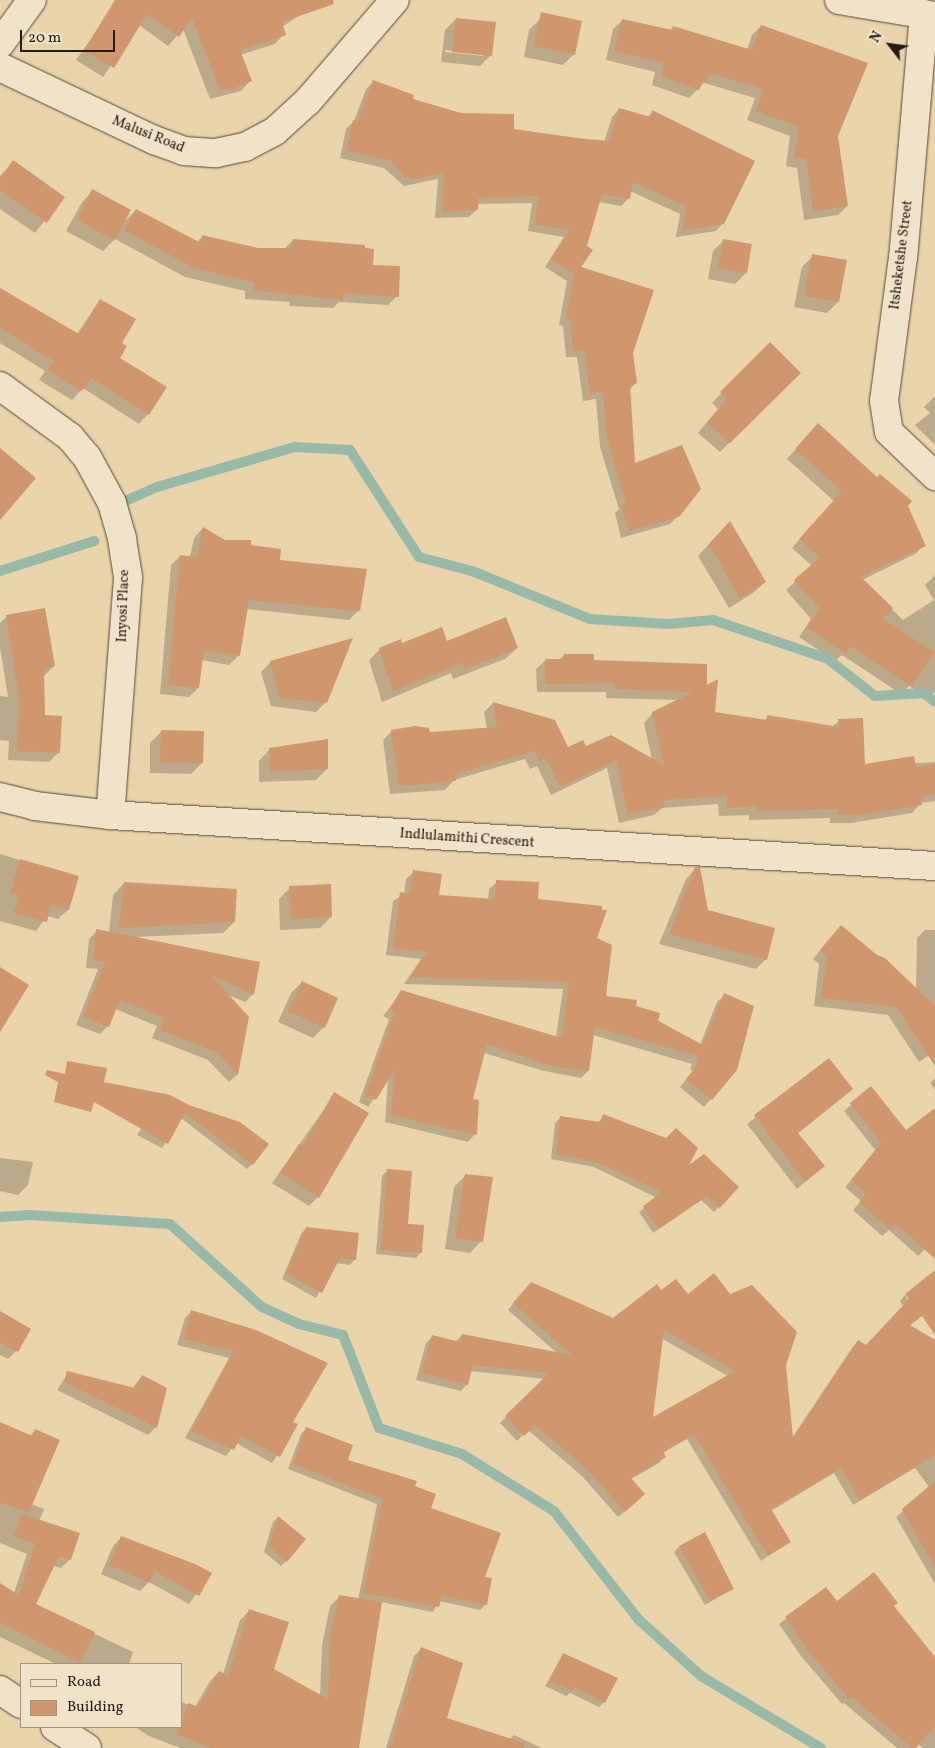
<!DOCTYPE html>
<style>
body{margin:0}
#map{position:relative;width:935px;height:1748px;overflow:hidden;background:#ead4ac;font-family:Vollkorn,serif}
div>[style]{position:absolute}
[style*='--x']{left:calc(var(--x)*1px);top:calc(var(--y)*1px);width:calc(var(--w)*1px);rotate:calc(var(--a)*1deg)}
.shadow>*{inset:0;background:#0003}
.stream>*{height:10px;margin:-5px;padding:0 5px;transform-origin:5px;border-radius:5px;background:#98b8a8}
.building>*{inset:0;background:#d0966e}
.roads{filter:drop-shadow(0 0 1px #564837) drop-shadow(0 0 1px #564837)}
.minor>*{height:28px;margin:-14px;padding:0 14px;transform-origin:14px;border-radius:14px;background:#f1e3c9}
span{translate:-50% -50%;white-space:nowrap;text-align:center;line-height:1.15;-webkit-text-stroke:4px #f1e3c9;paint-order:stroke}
.street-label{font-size:14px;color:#241a10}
.legend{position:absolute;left:20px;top:1663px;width:162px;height:65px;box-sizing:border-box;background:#f1e3c9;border:1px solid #9f937f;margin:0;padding:6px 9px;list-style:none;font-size:15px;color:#241a10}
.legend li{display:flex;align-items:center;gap:10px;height:25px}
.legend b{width:25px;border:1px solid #9f937f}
.north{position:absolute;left:865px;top:20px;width:50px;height:50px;-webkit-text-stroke:4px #f1e3c9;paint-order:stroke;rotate:300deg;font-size:14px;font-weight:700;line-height:20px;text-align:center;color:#241a10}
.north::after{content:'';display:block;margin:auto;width:18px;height:22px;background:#241a10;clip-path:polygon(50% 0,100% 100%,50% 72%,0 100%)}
.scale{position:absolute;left:20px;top:30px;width:95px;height:22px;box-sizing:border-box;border:2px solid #241a10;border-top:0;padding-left:6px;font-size:15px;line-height:18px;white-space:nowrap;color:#241a10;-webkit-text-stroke:4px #f1e3c9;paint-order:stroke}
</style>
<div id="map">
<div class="shadow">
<div style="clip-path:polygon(119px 0,295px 0,300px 15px,282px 27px,284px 34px,275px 44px,240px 55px,250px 81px,241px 91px,210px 99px,183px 29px,168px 46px,139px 25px,103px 77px,76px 60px)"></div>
<div style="clip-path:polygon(541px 18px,574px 54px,563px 65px,524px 57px,529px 30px)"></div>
<div style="clip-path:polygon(evenodd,456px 19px,491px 55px,480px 66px,441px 62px,445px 30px,456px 19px,445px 50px,483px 54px,483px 56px,445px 52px,445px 50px)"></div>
<div style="clip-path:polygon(623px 20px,670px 30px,673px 27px,747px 50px,752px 35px,761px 26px,837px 136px,847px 206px,838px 215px,804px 220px,797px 168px,786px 166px,790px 136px,747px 120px,755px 98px,704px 83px,689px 98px,652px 85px,655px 72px,606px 60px,613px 29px)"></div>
<div style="clip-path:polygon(373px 82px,411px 100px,513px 130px,604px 142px,612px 117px,619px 109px,647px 117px,653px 112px,723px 223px,716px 231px,676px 237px,680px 214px,630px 191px,628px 199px,621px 206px,599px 202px,579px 267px,632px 352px,636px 383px,629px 390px,634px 464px,678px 516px,670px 524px,621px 538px,615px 513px,619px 509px,600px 447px,596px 399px,583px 401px,577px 357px,566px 357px,563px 326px,559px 325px,567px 281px,545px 267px,564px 237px,528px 231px,532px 203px,476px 204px,477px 209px,469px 217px,435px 218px,438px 179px,404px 186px,384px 168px,340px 158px,346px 129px,354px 121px,366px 89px)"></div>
<div style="clip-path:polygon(13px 162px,63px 197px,35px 233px,0 209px,0 176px)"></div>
<div style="clip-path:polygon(93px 191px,123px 223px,136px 210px,197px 242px,203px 236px,257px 249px,284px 249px,293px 240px,372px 266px,397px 296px,388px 305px,339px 302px,333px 308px,289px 306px,290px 302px,245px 299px,245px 291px,185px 277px,115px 239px,103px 251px,66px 231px,82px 202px)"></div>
<div style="clip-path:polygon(724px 240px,746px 273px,735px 284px,708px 279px,713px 251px)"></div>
<div style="clip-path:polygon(813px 256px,838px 302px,827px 313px,794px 307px,802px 267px)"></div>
<div style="clip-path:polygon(0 290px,77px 334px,100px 300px,121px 343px,119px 358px,148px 414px,139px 424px,83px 388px,72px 400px,39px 380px,45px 371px,0 343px)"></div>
<div style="clip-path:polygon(770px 344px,799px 373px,720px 452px,698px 433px,718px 409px,712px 403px)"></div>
<div style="clip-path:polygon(935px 396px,935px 445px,915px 425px,930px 413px,924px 407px)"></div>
<div style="clip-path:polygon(809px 434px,906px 506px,924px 545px,915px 554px,862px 580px,903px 620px,934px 600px,925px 585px,935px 575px,935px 692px,928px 697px,909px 686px,904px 690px,895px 690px,842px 655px,835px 661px,799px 637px,811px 619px,786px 590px,812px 566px,792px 548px,834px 501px,787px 459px)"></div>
<div style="clip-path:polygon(203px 528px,225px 541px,249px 547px,279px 561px,358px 611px,349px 620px,246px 609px,238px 656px,229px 665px,201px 660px,198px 688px,189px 697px,160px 694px,171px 565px,180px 556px,190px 557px,194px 538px)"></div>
<div style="clip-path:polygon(719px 533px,765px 582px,753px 593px,729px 608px,698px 556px)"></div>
<div style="clip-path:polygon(6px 617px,54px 666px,44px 676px,44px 717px,59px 752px,49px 762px,8px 760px,9px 741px,0 740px,0 696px,8px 697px,0 647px,0 623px)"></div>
<div style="clip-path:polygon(447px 642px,517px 648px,505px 659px,453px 679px,451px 673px,382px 702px,369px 660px,380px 649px)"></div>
<div style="clip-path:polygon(564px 655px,705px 687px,714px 713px,763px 721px,768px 717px,832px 727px,839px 721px,864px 766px,935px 762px,935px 801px,921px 803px,912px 813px,851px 823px,830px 823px,830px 818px,749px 820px,749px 815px,719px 816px,718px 804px,662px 808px,654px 815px,619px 823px,607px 768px,551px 795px,537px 766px,530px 769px,525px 759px,454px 780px,445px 790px,390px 794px,383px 740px,392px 731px,429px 734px,487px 729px,484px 712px,493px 703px,554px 721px,567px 748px,585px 747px,652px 760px,644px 723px,653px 713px,679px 700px,606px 698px,606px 692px,537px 692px,536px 669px,546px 660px,559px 660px)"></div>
<div style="clip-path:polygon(271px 662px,326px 702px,316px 712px,271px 706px,261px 672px)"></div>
<div style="clip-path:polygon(161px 732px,202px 763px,191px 774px,150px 773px,150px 743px)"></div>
<div style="clip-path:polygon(270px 749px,327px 769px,316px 780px,259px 782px,259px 761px)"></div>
<div style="clip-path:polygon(0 854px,77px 877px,68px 910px,58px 919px,47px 916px,36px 931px,0 921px)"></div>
<div style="clip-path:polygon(696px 868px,706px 911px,766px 959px,756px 969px,659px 944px,686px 879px)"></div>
<div style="clip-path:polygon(414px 872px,438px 897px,488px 900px,489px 889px,497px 882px,537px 900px,595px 939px,604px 997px,635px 1007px,700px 1045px,717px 1002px,725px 995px,736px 1070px,704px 1107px,680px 1087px,693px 1071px,690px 1069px,692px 1064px,593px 1035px,588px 1071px,581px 1078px,544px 1071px,484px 1053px,471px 1100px,475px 1134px,468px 1142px,385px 1122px,388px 1078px,368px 1107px,359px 1102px,389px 1019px,383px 1016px,402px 992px,556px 1037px,563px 989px,404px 984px,421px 959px,386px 955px,393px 901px,404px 894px,406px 879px)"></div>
<div style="clip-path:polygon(124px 883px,234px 922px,223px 933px,135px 937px,259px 963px,253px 994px,245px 1002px,226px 994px,248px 1017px,237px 1075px,229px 1082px,208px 1060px,152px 1038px,157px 1026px,115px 1009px,108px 1026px,100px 1034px,76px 1025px,98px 969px,86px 968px,89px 939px,97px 931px,109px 933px,113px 895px)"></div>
<div style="clip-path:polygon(290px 888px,331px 917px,320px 928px,280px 930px,279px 899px)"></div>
<div style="clip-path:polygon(925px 930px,935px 930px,935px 1051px,919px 1062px,888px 1015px,814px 1006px,819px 964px,813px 959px,833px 935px,916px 989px,917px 938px)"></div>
<div style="clip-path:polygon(302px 982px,324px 1027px,313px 1038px,278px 1022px,291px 993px)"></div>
<div style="clip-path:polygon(829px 1060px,844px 1096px,797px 1134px,823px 1166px,797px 1189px,747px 1124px)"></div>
<div style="clip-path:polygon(935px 1078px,935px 1090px,930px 1083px)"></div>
<div style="clip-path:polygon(871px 1088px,906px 1132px,935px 1137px,935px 1239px,918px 1256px,889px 1230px,882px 1236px,853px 1210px,861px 1201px,845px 1187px,876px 1151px,844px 1111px)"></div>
<div style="clip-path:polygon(164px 1093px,189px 1106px,252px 1164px,247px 1169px,181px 1118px,162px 1148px,137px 1135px)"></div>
<div style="clip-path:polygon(335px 1094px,367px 1113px,318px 1197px,309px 1206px,272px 1183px)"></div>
<div style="clip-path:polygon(603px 1116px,684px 1170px,738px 1187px,714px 1212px,701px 1200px,653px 1233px,639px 1212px,657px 1198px,594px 1167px,551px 1159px,555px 1123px,561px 1117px,598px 1123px)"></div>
<div style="clip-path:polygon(0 1158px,33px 1162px,28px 1185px,18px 1195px,0 1191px)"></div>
<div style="clip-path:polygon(388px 1170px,407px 1225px,421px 1252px,416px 1258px,376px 1254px,382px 1176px)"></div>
<div style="clip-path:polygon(465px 1176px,481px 1241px,470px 1253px,445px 1249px,454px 1187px)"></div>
<div style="clip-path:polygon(306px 1228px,355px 1259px,350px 1265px,336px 1263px,316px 1298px,282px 1279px,301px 1234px)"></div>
<div style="clip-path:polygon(evenodd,935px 1273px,935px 1306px,909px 1326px,935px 1341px,935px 1495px,915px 1468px,853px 1505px,834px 1473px,771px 1511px,789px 1541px,761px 1561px,687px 1439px,663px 1453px,665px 1456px,659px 1463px,631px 1479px,638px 1500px,618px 1517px,582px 1476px,528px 1430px,517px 1441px,500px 1423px,545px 1379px,470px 1371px,467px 1384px,461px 1391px,416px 1380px,426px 1343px,432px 1337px,456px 1341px,462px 1335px,557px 1353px,508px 1310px,524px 1290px,613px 1319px,661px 1292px,687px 1296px,785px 1365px,792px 1438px,852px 1348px,858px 1342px,866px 1347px,903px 1306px,900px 1301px,905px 1295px,911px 1304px,935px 1273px,661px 1338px,728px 1376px,651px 1420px,661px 1338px)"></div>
<div style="clip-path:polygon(192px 1311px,256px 1331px,291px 1423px,297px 1425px,272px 1463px,236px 1443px,226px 1456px,185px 1438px,229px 1358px,177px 1345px,185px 1318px)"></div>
<div style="clip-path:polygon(0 1313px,16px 1351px,8px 1359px,0 1355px)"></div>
<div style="clip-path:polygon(68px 1373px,132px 1388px,142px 1377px,156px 1427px,148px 1435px,57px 1390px)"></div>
<div style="clip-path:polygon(0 1423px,29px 1436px,35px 1431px,31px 1504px,44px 1509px,39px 1521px,70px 1559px,61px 1568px,53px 1566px,34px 1605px,133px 1652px,129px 1664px,56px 1664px,0 1637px,0 1584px,14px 1593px,27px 1554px,0 1543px)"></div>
<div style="clip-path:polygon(306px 1429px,346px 1461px,414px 1487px,483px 1578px,486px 1604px,480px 1610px,439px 1601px,433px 1612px,381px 1602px,354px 1748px,180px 1748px,149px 1736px,135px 1727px,181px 1727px,181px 1702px,195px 1707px,210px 1681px,219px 1672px,223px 1674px,240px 1620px,249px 1611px,272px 1670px,320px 1696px,322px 1645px,330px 1606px,339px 1597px,358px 1600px,377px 1504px,288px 1469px,301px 1434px)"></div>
<div style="clip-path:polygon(923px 1493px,935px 1513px,935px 1584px,896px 1517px)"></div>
<div style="clip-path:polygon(278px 1517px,286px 1561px,281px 1566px,264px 1552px,273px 1522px)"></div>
<div style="clip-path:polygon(121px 1538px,211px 1574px,189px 1604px,149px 1582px,140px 1591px,101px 1574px,113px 1546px)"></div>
<div style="clip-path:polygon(679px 1547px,732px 1589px,705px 1605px,674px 1552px)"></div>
<div style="clip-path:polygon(826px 1589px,837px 1603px,893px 1606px,935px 1659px,935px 1748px,923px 1748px,918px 1744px,914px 1748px,897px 1748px,844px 1703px,842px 1704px,801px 1656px,779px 1624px)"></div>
<div style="clip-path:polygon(421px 1649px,445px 1718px,510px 1739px,514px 1735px,542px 1748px,386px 1748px,414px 1656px)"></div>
<div style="clip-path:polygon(563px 1654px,604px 1702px,599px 1707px,570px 1693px,566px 1696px,545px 1686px)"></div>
</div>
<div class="stream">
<div style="--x:123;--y:502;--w:37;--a:-24"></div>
<div style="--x:157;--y:487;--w:144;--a:-16.2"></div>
<div style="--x:295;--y:447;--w:55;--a:3.1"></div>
<div style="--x:350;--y:450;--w:127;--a:57.2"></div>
<div style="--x:419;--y:557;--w:55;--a:14.8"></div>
<div style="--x:472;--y:571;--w:127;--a:22.1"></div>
<div style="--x:590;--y:619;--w:78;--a:3.7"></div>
<div style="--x:668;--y:624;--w:45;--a:-5.1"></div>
<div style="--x:713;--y:620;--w:121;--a:18.7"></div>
<div style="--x:828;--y:659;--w:60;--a:38.2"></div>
<div style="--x:875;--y:696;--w:49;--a:-3.5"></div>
<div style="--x:924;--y:693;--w:14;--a:39"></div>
<div style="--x:0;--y:571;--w:99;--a:-17.7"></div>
<div style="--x:0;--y:1217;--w:30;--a:-4"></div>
<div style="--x:30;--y:1215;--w:140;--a:3.7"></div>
<div style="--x:170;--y:1224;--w:124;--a:42.1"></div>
<div style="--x:262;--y:1307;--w:41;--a:24.7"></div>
<div style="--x:299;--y:1324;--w:45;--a:14"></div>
<div style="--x:343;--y:1335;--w:100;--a:68.8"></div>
<div style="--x:379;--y:1428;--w:87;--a:17.4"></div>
<div style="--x:462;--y:1454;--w:108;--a:31.8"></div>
<div style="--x:554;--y:1511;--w:137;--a:52.1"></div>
<div style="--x:638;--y:1619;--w:85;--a:42.1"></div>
<div style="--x:701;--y:1676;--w:140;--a:31"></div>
</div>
<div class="building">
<div style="clip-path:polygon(115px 0,333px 0,334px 4px,282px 22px,286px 35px,240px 50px,252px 81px,230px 90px,220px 90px,192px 18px,179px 37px,147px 14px,114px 68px,84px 50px)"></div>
<div style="clip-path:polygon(541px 12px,582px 21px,575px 55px,534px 46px)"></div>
<div style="clip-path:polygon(456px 18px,496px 22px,492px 56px,452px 52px)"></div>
<div style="clip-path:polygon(622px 19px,672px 30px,673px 26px,752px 50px,761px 25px,868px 63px,838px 136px,848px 206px,813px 211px,806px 159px,794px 157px,799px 127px,756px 111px,763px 89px,709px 73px,707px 82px,703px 81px,699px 90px,661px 76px,664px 63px,614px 51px)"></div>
<div style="clip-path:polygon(373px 80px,414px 95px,413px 99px,461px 113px,514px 114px,514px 129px,577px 138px,609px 141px,619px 108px,651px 117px,652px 110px,755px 161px,724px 224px,683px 230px,686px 206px,633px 182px,630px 199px,602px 194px,587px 246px,593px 250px,581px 267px,654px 290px,633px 353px,637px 383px,630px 385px,635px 463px,682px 445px,701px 489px,679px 517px,629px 531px,621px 505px,626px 503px,607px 439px,603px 392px,590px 394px,584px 350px,573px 351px,570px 319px,566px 318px,574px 274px,551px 259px,570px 230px,534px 224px,539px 196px,478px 198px,478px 210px,442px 212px,444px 173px,412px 179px,405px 177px,391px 161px,347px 151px,353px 120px,358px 121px)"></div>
<div style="clip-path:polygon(13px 160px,65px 197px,47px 223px,0 190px,0 179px)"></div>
<div style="clip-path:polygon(92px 189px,131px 210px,115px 240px,77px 220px)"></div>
<div style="clip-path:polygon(136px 209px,201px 243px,202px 235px,258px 248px,291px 248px,293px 239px,365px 245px,365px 248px,374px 249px,373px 265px,400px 266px,399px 297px,344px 293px,343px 300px,254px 290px,254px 282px,194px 268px,124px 230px)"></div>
<div style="clip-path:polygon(723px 239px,752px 244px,747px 273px,718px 268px)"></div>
<div style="clip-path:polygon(812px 254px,847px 260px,839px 302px,804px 296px)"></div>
<div style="clip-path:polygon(0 288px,79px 334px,100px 299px,136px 319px,122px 343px,127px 346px,120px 358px,167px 387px,149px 415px,91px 378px,82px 391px,48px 370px,54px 361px,0 328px)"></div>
<div style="clip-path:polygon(770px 342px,801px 373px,730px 443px,707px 423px,727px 399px,720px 392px)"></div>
<div style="clip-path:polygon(818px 423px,877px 477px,880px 474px,912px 501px,908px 506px,926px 546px,861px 577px,893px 608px,883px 619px,934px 652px,911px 686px,850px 646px,845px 653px,807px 628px,820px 609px,794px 580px,820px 557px,799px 539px,842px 491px,795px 449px)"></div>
<div style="clip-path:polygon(0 448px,36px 478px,0 520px)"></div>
<div style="clip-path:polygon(730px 521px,766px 582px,740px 598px,709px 544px)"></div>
<div style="clip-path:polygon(203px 527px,225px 540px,251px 540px,251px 545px,281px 549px,280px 560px,367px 569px,360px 611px,249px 600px,240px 656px,204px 650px,199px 688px,168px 685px,180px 555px,197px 557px)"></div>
<div style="clip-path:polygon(45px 608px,55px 666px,44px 668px,45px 715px,62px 716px,60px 753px,17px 751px,19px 698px,6px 615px)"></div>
<div style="clip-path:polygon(506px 617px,518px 648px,465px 669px,462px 663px,393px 691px,379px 648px,401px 639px,402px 643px,442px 627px,447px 641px)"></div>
<div style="clip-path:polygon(353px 638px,327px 703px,280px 698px,270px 661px)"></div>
<div style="clip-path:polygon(564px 654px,594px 654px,594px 660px,707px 664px,707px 685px,718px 679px,715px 712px,767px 720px,767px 715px,839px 727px,838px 719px,863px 718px,865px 764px,914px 756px,916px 767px,935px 764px,935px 794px,921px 797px,922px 805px,861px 815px,838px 814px,839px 809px,757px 811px,757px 806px,727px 808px,727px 796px,663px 800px,665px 807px,628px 814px,616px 760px,560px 787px,546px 758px,539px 761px,534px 751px,455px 774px,456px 781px,399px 786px,391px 730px,415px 726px,429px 728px,430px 732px,497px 727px,493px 702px,555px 720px,568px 747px,583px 740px,586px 746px,611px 735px,664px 765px,652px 712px,693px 692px,615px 689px,615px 683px,545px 684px,545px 659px,563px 659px)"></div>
<div style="clip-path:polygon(161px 730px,204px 731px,203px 763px,160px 762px)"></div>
<div style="clip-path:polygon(328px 739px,328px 769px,270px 771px,269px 748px)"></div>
<div style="clip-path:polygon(20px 859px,79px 876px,69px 910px,51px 905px,47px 922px,14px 913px,19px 896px,10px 893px)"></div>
<div style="clip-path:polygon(695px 867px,700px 867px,708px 910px,775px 928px,767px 960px,669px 934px)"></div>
<div style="clip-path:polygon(413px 870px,442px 874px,439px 895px,495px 899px,496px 880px,539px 882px,538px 899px,602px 906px,602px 910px,607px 910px,597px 938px,612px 945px,606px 996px,637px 1000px,636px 1006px,660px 1013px,658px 1021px,703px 1045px,724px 993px,754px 1006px,737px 1070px,712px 1100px,686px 1079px,699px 1063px,696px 1062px,699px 1056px,595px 1027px,589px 1071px,551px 1066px,487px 1044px,473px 1099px,479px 1100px,477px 1135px,391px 1115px,395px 1069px,376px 1100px,365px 1095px,395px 1012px,390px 1008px,401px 990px,562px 1038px,569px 982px,410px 977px,427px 952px,393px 948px,400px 892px,410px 894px)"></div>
<div style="clip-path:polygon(124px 882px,237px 889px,235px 922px,119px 928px)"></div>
<div style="clip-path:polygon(331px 884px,332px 917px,291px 919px,289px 886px)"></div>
<div style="clip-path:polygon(841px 925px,877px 955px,885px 958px,935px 1006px,935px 1066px,896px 1007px,821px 998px,827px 955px,820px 950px)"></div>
<div style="clip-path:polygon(96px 929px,260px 962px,254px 995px,211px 975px,249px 1017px,238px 1075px,216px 1052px,160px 1030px,164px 1018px,120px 1000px,109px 1027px,83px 1017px,105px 962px,93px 961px)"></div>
<div style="clip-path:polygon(0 967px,29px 985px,0 1032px)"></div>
<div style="clip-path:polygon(302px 981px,338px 998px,325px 1028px,288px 1011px)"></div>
<div style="clip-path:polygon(829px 1058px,853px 1089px,798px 1133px,825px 1166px,805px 1182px,754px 1115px)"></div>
<div style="clip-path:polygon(67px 1061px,107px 1068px,104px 1082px,170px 1095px,189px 1105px,240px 1122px,269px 1144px,253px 1165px,185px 1113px,168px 1144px,94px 1102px,91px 1112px,54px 1102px,58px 1082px,45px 1075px,47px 1070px,65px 1074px)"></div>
<div style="clip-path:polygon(871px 1086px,906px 1130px,935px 1108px,935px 1259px,896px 1224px,890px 1230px,859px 1202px,866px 1194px,851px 1180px,881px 1143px,850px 1103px)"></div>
<div style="clip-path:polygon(334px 1092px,369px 1113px,319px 1198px,280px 1173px,299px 1144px,303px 1146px)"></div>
<div style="clip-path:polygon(603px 1114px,666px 1138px,676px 1128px,698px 1148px,689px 1165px,704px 1154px,739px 1187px,720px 1208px,707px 1196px,659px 1229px,643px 1206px,662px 1192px,599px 1163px,556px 1154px,560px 1116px,600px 1122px)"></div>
<div style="clip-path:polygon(387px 1169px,412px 1171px,408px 1224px,424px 1225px,422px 1253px,381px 1250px)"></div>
<div style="clip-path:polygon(465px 1174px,493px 1177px,483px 1242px,455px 1238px)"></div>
<div style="clip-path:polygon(306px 1227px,359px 1233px,356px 1260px,340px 1258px,322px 1293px,286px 1274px)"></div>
<div style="clip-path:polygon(evenodd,935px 1270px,935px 1335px,922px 1316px,910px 1325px,935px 1340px,935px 1455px,860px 1500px,841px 1468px,771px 1509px,791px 1542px,768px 1556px,694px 1434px,663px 1451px,666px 1457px,631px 1478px,645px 1494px,625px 1512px,588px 1470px,535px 1425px,524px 1436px,505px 1416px,549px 1373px,473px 1365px,468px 1385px,422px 1373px,432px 1335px,460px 1342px,462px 1334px,572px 1355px,513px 1303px,531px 1282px,613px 1318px,657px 1284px,661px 1290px,676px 1279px,688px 1294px,714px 1273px,730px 1294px,752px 1285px,797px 1332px,786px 1365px,793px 1438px,858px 1340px,866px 1345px,909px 1299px,905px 1294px,935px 1270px,664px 1330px,735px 1371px,653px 1417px,664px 1330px)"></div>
<div style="clip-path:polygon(191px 1310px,256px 1330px,328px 1363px,293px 1422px,298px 1424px,280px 1457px,241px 1436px,234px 1450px,191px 1431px,234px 1351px,184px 1339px)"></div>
<div style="clip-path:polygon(0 1311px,31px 1329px,18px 1352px,0 1342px)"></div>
<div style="clip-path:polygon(67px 1371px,135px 1388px,142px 1375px,167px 1388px,157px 1428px,64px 1382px)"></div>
<div style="clip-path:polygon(0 1422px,32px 1436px,35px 1429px,60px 1440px,29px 1512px,0 1503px)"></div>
<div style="clip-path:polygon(306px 1427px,353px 1445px,348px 1460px,417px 1481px,415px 1486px,436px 1494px,431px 1508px,501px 1533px,485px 1577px,492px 1578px,487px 1605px,442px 1596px,439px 1607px,363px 1593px,382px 1499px,293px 1464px)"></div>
<div style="clip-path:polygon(935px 1481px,935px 1567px,902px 1509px)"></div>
<div style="clip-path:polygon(22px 1514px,80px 1533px,71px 1560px,59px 1556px,36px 1604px,95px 1632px,80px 1663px,0 1622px,0 1583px,19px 1595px,35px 1544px,14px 1536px)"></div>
<div style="clip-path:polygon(278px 1516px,306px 1539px,287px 1562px,269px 1546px)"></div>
<div style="clip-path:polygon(705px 1532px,734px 1589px,710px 1601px,679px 1546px)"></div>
<div style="clip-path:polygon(121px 1536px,195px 1564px,212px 1573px,199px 1596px,155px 1571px,150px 1583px,109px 1565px)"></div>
<div style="clip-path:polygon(874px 1572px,898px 1603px,894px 1606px,935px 1657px,935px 1726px,916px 1748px,912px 1748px,852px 1697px,849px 1699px,807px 1649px,785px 1617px,826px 1587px,837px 1601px)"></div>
<div style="clip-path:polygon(339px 1595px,382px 1602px,359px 1748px,212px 1748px,176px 1734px,181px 1727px,188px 1703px,198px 1707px,219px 1671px,228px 1676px,249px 1609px,289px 1622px,274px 1669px,328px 1699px,330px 1635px)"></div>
<div style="clip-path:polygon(421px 1647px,463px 1663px,447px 1718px,524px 1743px,524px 1748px,390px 1748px)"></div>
<div style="clip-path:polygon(563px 1653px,618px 1678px,605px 1703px,575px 1687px,573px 1691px,550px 1681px)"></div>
</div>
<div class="roads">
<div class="minor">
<div style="--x:839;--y:0;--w:97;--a:9.5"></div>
<div style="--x:924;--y:14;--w:244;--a:94.9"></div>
<div style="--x:903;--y:257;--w:145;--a:97.5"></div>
<div style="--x:884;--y:401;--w:31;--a:81"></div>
<div style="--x:889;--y:432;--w:64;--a:43.7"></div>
<div style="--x:0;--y:44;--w:54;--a:-54"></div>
<div style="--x:0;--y:67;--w:170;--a:25.4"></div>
<div style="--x:154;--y:140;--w:32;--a:20"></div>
<div style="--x:184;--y:151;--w:32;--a:4"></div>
<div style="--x:216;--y:153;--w:30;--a:-12"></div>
<div style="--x:245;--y:147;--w:34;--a:-28"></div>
<div style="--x:275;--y:131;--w:45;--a:-42.3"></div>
<div style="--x:308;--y:101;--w:133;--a:-49.3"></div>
<div style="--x:0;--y:386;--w:87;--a:36.1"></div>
<div style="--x:70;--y:437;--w:26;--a:50"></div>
<div style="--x:87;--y:457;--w:52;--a:61.5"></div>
<div style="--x:112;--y:503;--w:37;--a:74"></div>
<div style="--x:122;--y:539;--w:39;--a:81"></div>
<div style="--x:128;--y:578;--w:238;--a:94.3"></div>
<div style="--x:0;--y:797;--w:36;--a:14"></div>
<div style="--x:35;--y:806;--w:76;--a:6.8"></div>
<div style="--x:110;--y:815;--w:827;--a:3.54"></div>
<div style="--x:0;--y:1690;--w:25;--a:34"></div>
<div style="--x:55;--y:1727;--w:38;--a:33"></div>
</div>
</div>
<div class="street-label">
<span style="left:148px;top:135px;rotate:22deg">Malusi Road</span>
<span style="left:902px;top:255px;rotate:-83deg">Itsheketshe Street</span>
<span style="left:124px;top:606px;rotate:-88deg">Inyosi Place</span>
<span style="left:467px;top:839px;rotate:4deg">Indlulamithi Crescent</span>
</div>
<ul class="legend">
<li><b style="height:6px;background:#f1e3c9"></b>Road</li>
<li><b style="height:14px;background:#d0966e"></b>Building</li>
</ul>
<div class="north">N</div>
<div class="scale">20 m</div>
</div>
